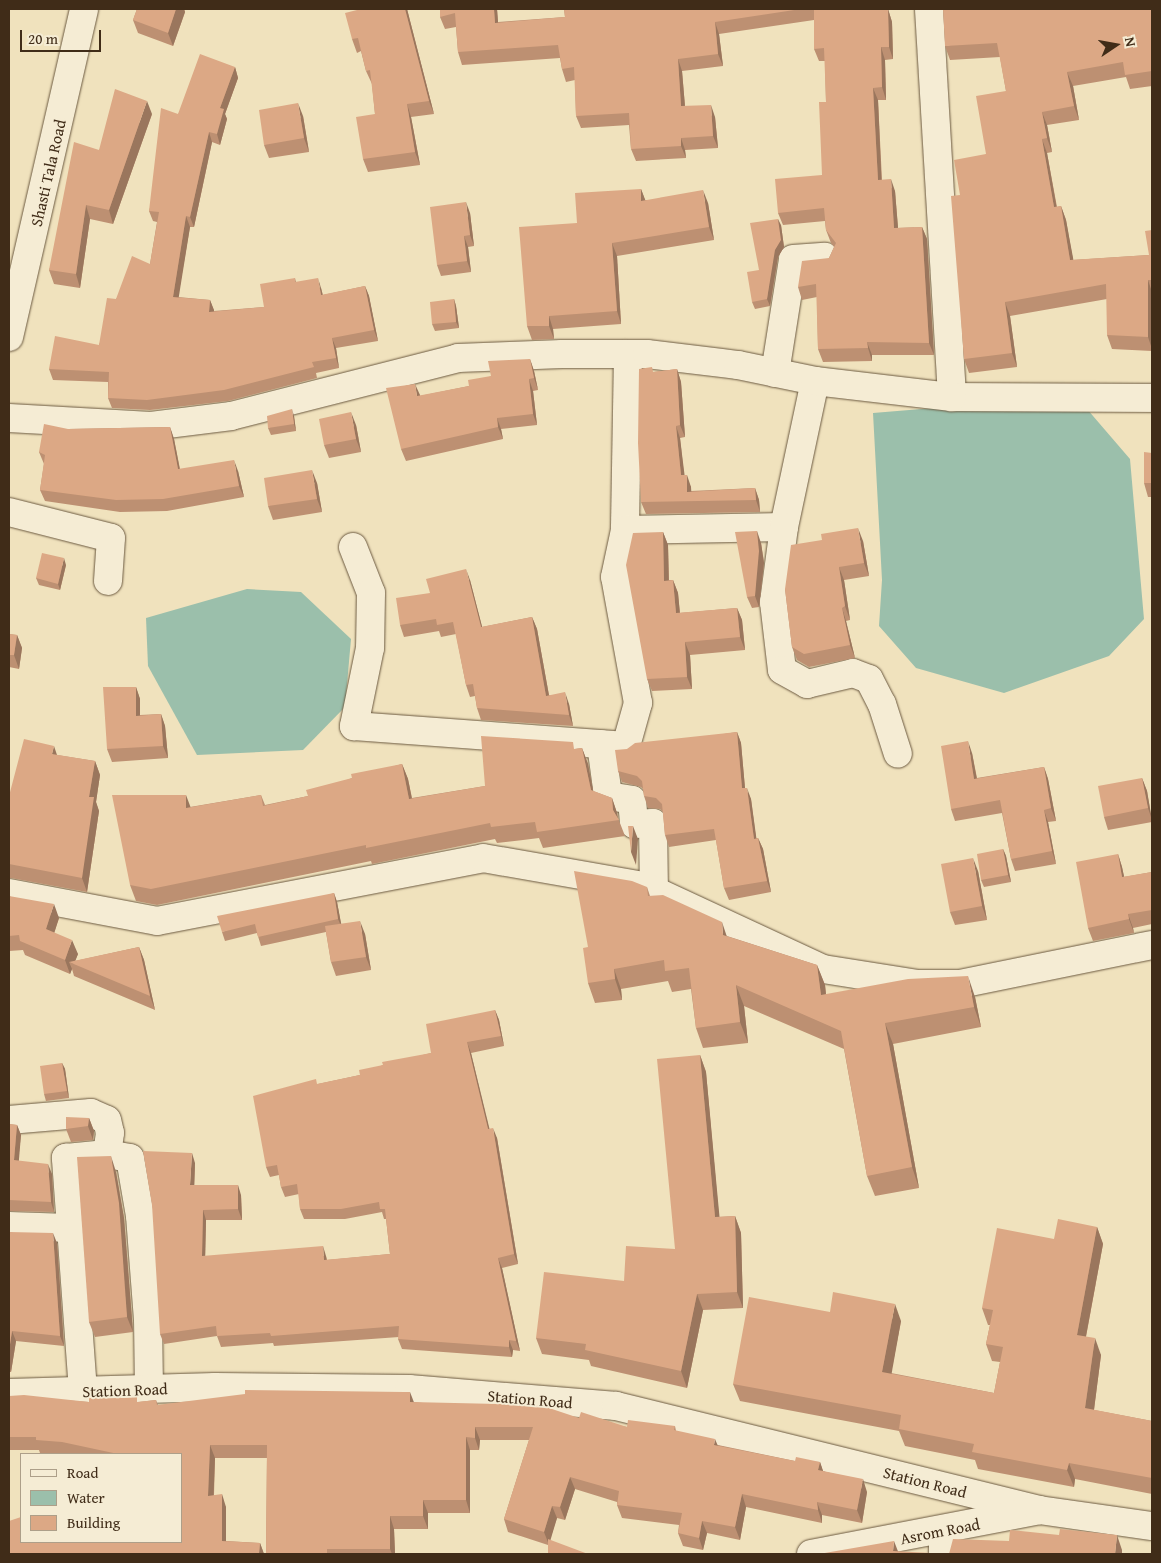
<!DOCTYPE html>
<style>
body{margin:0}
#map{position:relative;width:1161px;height:1563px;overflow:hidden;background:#f0e2bd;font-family:"Gentium Book Plus",serif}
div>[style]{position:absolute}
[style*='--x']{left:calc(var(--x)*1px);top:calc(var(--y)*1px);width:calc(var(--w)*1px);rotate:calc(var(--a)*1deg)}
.water>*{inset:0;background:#9bbfab}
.roads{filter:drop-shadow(0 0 1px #6c5a41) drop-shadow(0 0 1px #6c5a41)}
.minor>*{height:28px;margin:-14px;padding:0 14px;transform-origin:14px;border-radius:14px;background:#f5ecd4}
.tertiary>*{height:28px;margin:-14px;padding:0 14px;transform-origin:14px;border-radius:14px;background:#f5ecd4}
.wall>*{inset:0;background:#bd9072}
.shaded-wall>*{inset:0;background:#9a765d}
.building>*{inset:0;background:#dca885}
span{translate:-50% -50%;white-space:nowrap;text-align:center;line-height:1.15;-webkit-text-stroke:4px #f5ecd4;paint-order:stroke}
.street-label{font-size:16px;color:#402c18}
.frame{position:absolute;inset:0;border:10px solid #402c18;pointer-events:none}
.legend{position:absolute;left:20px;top:1453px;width:162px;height:90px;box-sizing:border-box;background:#f5ecd4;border:1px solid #ad9f89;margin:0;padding:6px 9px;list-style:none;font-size:15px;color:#402c18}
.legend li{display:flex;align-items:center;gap:10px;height:25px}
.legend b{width:25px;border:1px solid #ad9f89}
.north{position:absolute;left:1091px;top:20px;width:50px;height:50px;-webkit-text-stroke:4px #f5ecd4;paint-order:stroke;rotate:78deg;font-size:14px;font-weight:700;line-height:20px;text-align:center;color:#402c18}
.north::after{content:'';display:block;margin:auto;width:18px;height:22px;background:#402c18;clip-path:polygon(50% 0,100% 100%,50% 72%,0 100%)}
.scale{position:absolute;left:20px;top:30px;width:81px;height:22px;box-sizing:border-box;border:2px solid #402c18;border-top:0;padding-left:6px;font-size:15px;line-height:18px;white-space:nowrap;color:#402c18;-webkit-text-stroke:4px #f5ecd4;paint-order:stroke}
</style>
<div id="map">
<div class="water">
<div style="clip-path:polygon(982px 404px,1087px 409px,1130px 459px,1144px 619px,1109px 656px,1004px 693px,916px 668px,879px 626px,882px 580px,873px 413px)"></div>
<div style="clip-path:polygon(247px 589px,301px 592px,351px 639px,345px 707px,303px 750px,197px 755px,148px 666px,146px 618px)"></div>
</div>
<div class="roads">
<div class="minor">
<div style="--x:929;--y:9;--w:389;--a:86.6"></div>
<div style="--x:952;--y:397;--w:200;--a:0.3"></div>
<div style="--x:9;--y:337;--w:336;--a:-77.1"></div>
<div style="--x:628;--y:354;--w:176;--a:91"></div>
<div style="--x:625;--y:530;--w:159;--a:-1.1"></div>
<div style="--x:775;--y:373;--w:115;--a:-81"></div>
<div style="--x:793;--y:259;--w:32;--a:-4"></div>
<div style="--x:815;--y:381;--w:149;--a:102"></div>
<div style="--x:784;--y:527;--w:76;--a:97.6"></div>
<div style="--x:774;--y:602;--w:68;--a:83.3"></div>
<div style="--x:782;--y:670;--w:29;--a:29"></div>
<div style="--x:807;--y:684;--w:47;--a:-13.4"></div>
<div style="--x:853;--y:673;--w:17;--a:21"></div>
<div style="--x:869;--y:679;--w:28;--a:63"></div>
<div style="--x:882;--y:704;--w:52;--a:72.3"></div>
<div style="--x:9;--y:418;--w:142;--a:3.2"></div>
<div style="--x:151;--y:426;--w:81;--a:-7.1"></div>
<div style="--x:231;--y:416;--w:234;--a:-14.3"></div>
<div style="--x:458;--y:358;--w:104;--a:-2.2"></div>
<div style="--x:562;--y:354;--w:85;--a:0"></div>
<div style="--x:647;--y:354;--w:92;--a:6.9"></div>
<div style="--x:738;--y:365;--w:79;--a:11.7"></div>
<div style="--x:815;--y:381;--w:138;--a:6.7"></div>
<div style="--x:9;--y:512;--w:105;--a:14.3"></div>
<div style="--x:111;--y:538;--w:43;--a:94"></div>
<div style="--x:353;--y:547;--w:49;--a:68.6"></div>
<div style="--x:371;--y:593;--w:55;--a:91"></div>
<div style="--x:370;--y:648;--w:80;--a:101.6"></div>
<div style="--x:354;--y:726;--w:273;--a:4.2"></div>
<div style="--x:626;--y:746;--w:45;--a:-74.4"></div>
<div style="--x:638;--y:703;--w:128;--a:-100.3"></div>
<div style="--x:615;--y:577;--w:48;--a:-78"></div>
<div style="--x:601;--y:744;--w:52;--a:82.3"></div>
<div style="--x:608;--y:796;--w:24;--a:9"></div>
<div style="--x:632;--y:800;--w:24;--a:85"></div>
<div style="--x:634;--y:824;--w:19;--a:-3"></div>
<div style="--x:653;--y:823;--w:68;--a:89.2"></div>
<div style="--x:9;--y:893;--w:151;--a:10.7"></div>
<div style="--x:157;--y:921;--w:332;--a:-10.9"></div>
<div style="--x:483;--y:858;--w:163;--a:9.9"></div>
<div style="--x:644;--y:886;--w:197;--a:24.9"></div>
<div style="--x:823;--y:969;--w:96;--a:9"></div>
<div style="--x:918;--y:984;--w:42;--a:0"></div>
<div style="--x:960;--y:984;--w:196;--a:-11.5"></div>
<div style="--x:9;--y:1120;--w:82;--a:-4.9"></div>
<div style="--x:91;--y:1113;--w:17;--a:24"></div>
<div style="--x:107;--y:1120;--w:13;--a:77"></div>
<div style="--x:110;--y:1133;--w:21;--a:98"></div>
<div style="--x:9;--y:1226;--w:61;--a:1.9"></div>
<div style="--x:83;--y:1391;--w:234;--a:-94.2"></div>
<div style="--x:66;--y:1158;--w:41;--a:-5.6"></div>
<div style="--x:107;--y:1154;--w:23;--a:10"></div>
<div style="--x:130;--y:1158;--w:59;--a:80.2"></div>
<div style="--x:140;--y:1216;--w:103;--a:85.6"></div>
<div style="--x:148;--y:1319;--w:70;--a:89.2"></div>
<div style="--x:9;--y:1393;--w:206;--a:-1.7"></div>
<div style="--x:215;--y:1387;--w:194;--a:0.6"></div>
<div style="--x:409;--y:1389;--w:208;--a:4.7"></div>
<div style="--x:616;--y:1406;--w:436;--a:13.8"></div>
<div style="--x:943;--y:1554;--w:23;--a:-90"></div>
</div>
<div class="tertiary">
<div style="--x:811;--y:1554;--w:232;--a:-10.9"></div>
<div style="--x:1039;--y:1510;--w:114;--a:8.1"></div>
</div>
</div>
<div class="wall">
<div style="clip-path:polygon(137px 9px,184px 9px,185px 12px,173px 46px,138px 33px,133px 20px)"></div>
<div style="clip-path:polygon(361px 9px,407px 9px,434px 114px,411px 117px,420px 165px,368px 172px,363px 159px,375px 114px,372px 84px,366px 71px,361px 51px,357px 53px,352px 39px)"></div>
<div style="clip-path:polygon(440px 9px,497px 9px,498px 22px,565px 17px,564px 9px,888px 9px,892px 22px,893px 59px,885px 60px,886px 100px,878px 100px,882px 180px,895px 191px,898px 228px,922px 227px,927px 239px,934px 355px,872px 355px,872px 361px,823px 362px,818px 349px,817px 297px,802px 300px,798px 287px,829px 258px,834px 247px,831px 243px,826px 230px,825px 221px,783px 225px,778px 213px,822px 175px,826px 102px,825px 61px,819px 61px,814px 49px,814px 20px,719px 34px,723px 66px,682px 71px,685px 106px,715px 117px,718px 148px,685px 150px,686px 158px,636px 161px,631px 149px,629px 125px,581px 128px,576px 116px,575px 80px,566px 82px,562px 69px,560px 58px,462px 65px,458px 52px,456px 27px,445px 29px,440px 17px)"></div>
<div style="clip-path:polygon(1152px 9px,1152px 86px,1130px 89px,1126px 77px,1073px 86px,1079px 120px,1047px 125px,1052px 152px,1047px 153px,1057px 207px,1061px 206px,1066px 220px,1073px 260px,1149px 255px,1152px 230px,1152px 351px,1112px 349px,1107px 335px,1107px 299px,1010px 316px,1017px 367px,969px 373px,964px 359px,960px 195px,986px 154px,1006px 91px,1000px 57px,950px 60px,945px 46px)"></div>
<div style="clip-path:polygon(235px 67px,238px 78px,225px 114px,227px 119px,220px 145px,212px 142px,194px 227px,190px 227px,178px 297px,210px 300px,214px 311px,264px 307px,295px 278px,296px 282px,321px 288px,323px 295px,365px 286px,369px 296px,378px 341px,336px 348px,339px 368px,316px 373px,317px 378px,228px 401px,150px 410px,112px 408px,108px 398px,108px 382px,53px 380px,49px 369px,99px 345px,116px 299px,150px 264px,157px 222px,153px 221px,149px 211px,178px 114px)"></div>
<div style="clip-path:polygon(152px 114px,113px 224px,90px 219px,80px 288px,54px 284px,49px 270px,99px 150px)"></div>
<div style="clip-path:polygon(303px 116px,309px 152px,269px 158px,264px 145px)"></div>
<div style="clip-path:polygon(641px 189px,645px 200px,708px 203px,714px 240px,617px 256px,621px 324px,553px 329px,554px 339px,532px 340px,527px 326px,577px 223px)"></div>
<div style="clip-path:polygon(470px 213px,474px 246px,468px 247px,471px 272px,441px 276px,437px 265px)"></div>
<div style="clip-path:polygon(781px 225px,784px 247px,778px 257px,770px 306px,755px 309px,752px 302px,759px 270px)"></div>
<div style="clip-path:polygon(454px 299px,456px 306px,459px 328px,435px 331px,432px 324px)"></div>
<div style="clip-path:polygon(530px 359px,534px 371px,538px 390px,533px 391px,537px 425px,501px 429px,503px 439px,406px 461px,401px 449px,420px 396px,469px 386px)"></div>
<div style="clip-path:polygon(677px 369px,681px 382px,685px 437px,680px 438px,684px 475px,691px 487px,691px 491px,755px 488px,759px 500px,760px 512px,646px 514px,641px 502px,654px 372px)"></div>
<div style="clip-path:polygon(294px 416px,296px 431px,271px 435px,268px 428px)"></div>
<div style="clip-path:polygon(356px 425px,361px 452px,329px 458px,324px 445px)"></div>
<div style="clip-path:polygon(170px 427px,174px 439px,180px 469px,238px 471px,244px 497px,167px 511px,120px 512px,45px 501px,40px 490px,44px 464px,39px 452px,68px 429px)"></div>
<div style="clip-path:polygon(1152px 453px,1151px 497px,1148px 497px,1144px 483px)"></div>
<div style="clip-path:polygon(317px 483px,322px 512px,273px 520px,268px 506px)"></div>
<div style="clip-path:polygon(663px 532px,668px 545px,669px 580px,673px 580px,678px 593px,680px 613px,737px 608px,742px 620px,745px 650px,690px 655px,692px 689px,652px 691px,647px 679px)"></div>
<div style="clip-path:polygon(863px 541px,869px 576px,844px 580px,850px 620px,846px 621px,855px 658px,809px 667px,797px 660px,792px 647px,785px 589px)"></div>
<div style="clip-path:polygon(761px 543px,764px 563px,759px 607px,752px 608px,747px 597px)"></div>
<div style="clip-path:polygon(66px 565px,60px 590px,39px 585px,36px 578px)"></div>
<div style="clip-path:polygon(470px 580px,482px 627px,532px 617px,537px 629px,549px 695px,569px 704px,573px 726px,481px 720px,477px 708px,475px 696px,470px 697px,466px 685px,456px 634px,441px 637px,439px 631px,404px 637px,400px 625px)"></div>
<div style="clip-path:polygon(9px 634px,17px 635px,22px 648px,19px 669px,9px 667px)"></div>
<div style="clip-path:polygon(136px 687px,140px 699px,140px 715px,161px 714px,165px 726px,168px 758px,112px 762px,107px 749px)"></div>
<div style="clip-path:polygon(737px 732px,741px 743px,745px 788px,751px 799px,756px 838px,758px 838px,763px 849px,771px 892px,729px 900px,724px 888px,716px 840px,669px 847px,665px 835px,663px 812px,660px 809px,648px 808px,644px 796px,643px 789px,641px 787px,622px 782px,618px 771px,627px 749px)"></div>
<div style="clip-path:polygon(582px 748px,588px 764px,593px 791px,612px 798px,617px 813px,618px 818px,625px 836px,543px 848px,539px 838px,497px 843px,495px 839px,372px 864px,371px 861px,157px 905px,136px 901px,130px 885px,190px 807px,261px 795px,265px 805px,308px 796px,352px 778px,402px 764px,408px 779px,412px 798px,485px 786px,575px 749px)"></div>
<div style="clip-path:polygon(972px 753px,977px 778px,1044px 767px,1048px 779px,1056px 821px,1048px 822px,1056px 864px,1015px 871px,1011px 859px,1002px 813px,955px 821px,951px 809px)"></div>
<div style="clip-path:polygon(57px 755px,95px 761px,100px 775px,96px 802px,99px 811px,87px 892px,11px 878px,9px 879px,9px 796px)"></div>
<div style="clip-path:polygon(1142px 778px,1147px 791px,1152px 822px,1108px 830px,1104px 817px)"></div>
<div style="clip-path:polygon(1003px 849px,1006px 856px,1011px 882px,984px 887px,981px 880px)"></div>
<div style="clip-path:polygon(1118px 854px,1122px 867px,1124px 877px,1152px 872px,1152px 924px,1133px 928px,1134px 933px,1093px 941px,1088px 928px)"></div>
<div style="clip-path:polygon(978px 871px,987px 920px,955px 925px,950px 912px)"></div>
<div style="clip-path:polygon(647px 887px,650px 896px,727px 936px,817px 965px,825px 985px,826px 994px,975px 997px,981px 1027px,893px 1044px,919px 1188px,875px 1196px,867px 1176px,844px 1049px,744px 1006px,748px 1043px,703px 1048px,696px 1028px,691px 989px,672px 992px,668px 981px,621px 989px,622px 1000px,595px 1003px,588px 983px,588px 947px)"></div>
<div style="clip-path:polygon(334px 893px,337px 902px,341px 924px,365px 934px,371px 970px,336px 976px,331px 962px,326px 932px,261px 946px,257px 933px,225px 941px,222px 932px)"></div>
<div style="clip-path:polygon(9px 896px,59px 918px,54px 933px,78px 954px,75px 961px,139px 947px,144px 960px,155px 1010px,74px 976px,72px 969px,70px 974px,25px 955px,23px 950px,9px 951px)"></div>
<div style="clip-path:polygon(495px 1010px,499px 1020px,504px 1046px,471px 1053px,489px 1129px,497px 1138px,518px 1264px,502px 1268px,520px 1351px,513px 1350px,512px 1357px,402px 1349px,398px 1339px,399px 1337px,274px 1346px,273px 1343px,221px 1347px,217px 1336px,164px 1344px,160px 1334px,195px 1163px,194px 1185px,241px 1195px,242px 1220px,206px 1220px,205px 1256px,326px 1256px,327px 1260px,390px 1254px,386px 1219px,384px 1219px,382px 1212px,345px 1219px,304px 1219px,300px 1209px,299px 1194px,285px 1197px,281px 1187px,279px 1175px,270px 1177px,266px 1167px,318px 1084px,360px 1075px,383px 1065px,431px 1053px)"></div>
<div style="clip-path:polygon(700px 1055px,706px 1072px,719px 1217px,735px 1216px,741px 1233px,743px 1308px,703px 1310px,687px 1388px,591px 1366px,589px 1360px,542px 1354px,536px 1338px,675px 1249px)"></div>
<div style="clip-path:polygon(62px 1063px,65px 1069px,69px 1098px,46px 1101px,44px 1094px)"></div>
<div style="clip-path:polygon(89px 1118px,94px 1131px,93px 1140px,71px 1142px,66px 1129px)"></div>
<div style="clip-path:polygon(9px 1124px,17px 1125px,21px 1135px,18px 1161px,52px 1174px,54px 1212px,9px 1211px)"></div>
<div style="clip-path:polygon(116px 1172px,124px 1218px,133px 1332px,95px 1337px,89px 1322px)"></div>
<div style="clip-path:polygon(1097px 1227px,1103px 1244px,1086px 1337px,1101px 1355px,1094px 1410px,1152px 1421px,1152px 1494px,1075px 1479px,1074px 1487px,978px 1469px,975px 1460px,905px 1446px,899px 1431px,740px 1401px,733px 1384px,830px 1312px,901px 1321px,891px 1373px,994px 1393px,1000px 1362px,992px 1361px,986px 1344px,990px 1325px,988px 1325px,982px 1308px,1054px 1239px)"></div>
<div style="clip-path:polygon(9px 1232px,57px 1243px,64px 1346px,16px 1341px,11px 1372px,9px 1372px)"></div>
<div style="clip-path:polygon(9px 1396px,89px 1402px,139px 1402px,156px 1400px,158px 1405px,413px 1402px,579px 1418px,627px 1427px,675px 1426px,676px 1431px,718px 1445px,795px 1461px,820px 1462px,823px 1471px,867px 1492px,862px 1523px,822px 1515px,822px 1523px,746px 1507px,740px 1540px,707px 1533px,703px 1550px,683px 1546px,678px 1533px,679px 1525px,622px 1518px,617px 1505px,617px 1502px,575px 1489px,565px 1520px,557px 1518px,548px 1545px,508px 1532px,504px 1519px,529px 1440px,480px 1440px,479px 1450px,470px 1450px,470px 1513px,428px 1513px,428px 1529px,394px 1529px,395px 1554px,266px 1554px,267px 1458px,215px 1458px,214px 1495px,226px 1507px,226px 1541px,260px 1543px,264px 1554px,9px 1554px,21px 1542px,181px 1454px,65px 1454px,40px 1453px,39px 1450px,9px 1450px)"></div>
</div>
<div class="shaded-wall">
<div style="clip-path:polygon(176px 9px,184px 9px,185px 12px,173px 46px,168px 33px)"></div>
<div style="clip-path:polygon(405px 9px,407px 9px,434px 114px,429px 101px)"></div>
<div style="clip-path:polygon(494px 9px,497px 9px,499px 35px,495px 23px)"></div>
<div style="clip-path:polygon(888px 9px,892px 22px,893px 59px,889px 47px)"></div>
<div style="clip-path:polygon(715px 22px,719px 34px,723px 66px,718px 54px)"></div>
<div style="clip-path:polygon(881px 47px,885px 60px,886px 100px,882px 87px)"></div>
<div style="clip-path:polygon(678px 59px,682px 71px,686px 119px,681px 106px)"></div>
<div style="clip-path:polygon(235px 67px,238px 78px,225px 114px,227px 119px,220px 145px,217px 134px,220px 108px)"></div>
<div style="clip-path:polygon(1067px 72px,1073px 86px,1079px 120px,1074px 106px)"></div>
<div style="clip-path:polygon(873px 88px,878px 100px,882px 193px,878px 180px)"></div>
<div style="clip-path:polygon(147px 101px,152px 114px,113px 224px,109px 210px)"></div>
<div style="clip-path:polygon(298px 103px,303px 116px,309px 152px,304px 138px)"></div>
<div style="clip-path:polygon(407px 104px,411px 117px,420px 165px,415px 152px)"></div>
<div style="clip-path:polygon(711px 105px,715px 117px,718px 148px,713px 136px)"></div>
<div style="clip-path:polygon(1042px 112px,1047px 125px,1052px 152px,1047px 138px)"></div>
<div style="clip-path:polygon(209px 132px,212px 142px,194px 227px,190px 217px)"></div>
<div style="clip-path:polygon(681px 138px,685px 150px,686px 158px,681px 146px)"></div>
<div style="clip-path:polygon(1042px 139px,1047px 153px,1059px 221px,1054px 207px)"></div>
<div style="clip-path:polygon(891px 179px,895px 191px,899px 240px,894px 228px)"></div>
<div style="clip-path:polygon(641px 189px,646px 202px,641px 201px)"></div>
<div style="clip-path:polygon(703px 190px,708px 203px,714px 240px,709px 227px)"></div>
<div style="clip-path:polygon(466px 202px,470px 213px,474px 246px,470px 235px)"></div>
<div style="clip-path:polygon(86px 205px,90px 219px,80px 288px,76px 274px)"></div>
<div style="clip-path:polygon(1061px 206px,1066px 220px,1076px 274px,1070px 260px)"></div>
<div style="clip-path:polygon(186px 216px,190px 227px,177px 308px,173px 297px)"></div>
<div style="clip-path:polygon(778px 219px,781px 225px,784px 247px,778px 257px,770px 306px,767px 299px)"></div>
<div style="clip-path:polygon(922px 227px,927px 239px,934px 355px,929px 343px)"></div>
<div style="clip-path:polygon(464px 236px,468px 247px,471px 272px,467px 261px)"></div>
<div style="clip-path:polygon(612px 243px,617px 256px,621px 324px,617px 311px)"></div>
<div style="clip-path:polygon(318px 278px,321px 288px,325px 306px,321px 295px)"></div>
<div style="clip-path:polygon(1148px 280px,1152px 292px,1152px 349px,1148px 337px)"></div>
<div style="clip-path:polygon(365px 286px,369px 296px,378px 341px,374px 330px)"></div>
<div style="clip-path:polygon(454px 299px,456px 306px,459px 328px,456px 322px)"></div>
<div style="clip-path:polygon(210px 300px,214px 310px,213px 322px,209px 312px)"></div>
<div style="clip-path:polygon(1005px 302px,1010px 316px,1017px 367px,1012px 353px)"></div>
<div style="clip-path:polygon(549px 316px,553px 329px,554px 339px,549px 326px)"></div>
<div style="clip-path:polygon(332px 338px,336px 348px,339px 368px,336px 358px)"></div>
<div style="clip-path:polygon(867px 342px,872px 355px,872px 361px,868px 348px)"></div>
<div style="clip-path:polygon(530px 359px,534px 371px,538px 390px,534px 378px)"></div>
<div style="clip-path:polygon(677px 369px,681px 382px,685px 437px,680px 425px)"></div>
<div style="clip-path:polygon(529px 379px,533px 391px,537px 425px,533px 414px)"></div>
<div style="clip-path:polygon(415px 384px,420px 395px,422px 408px,417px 396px)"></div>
<div style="clip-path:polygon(292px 409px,294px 416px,296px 431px,294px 424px)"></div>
<div style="clip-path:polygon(351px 412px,356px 425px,361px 452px,356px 439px)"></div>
<div style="clip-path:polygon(497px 418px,501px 429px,503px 439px,498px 427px)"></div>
<div style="clip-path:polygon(676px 426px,680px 438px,686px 487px,681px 475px)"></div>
<div style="clip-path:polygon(170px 427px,174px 439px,182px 481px,178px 469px)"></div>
<div style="clip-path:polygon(234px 460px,238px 471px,244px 497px,239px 486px)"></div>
<div style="clip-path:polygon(312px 470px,317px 483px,322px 512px,317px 499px)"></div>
<div style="clip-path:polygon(687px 475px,691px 487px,692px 501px,687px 492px)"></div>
<div style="clip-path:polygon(755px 488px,759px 500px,760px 512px,756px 500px)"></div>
<div style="clip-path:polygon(858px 528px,863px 541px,869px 576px,864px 563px)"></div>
<div style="clip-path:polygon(757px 531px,761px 543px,764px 563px,759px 607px,755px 596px)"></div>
<div style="clip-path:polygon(663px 532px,668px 545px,669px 593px,664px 581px)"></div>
<div style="clip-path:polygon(64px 558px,66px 565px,60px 590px,58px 584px)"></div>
<div style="clip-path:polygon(839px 567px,844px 580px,850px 620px,845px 606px)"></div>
<div style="clip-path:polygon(466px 569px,470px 580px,485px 638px,481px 627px)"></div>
<div style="clip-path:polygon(673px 580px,678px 593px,681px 626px,676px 613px)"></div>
<div style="clip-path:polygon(737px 608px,742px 620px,745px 650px,740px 637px)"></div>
<div style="clip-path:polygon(842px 608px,846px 621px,855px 658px,850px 645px)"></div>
<div style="clip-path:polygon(532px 617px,537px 629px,551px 707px,546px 696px)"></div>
<div style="clip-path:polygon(17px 635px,22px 648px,19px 669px,14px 655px)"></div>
<div style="clip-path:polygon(685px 642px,690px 655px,692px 689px,687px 677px)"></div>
<div style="clip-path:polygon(136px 687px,140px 699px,140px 728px,136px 716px)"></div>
<div style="clip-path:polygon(565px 692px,569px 704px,573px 726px,569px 715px)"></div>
<div style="clip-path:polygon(161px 714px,165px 726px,168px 758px,163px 746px)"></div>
<div style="clip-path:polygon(737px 732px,741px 743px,746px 800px,742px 788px)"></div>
<div style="clip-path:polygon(968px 741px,972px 753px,979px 791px,974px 779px)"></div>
<div style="clip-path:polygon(54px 746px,59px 761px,52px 754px)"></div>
<div style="clip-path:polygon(582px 748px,588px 764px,596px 806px,591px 790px)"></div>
<div style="clip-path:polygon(95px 761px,100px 775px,96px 802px,99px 811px,87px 892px,82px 878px,89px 797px)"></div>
<div style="clip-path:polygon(402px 764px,408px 779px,415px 815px,409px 799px)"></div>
<div style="clip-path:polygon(1044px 767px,1048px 779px,1056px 821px,1051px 808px)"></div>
<div style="clip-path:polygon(1142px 778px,1147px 791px,1152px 820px,1148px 808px)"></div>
<div style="clip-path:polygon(747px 788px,751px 799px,758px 850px,754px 839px)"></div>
<div style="clip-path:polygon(186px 795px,192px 811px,186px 808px)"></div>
<div style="clip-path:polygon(612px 798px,617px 813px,618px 820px,613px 810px)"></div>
<div style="clip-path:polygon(1044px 810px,1048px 822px,1056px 864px,1052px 851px)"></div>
<div style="clip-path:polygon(633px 826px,638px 839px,636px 865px,631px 852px)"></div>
<div style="clip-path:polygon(758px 838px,763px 849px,771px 892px,767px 881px)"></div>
<div style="clip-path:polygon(1003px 849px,1006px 856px,1011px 882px,1008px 875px)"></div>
<div style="clip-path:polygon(1118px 854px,1122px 867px,1127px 890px,1122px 877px)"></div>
<div style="clip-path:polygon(973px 858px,978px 871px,987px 920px,982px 906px)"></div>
<div style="clip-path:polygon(334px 893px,337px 902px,342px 928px,338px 919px)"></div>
<div style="clip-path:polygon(54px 904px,59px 918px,51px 943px,46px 929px)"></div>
<div style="clip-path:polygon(1128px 914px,1133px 928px,1134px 933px,1129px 919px)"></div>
<div style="clip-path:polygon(360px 921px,365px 934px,371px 970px,366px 957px)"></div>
<div style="clip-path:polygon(722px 922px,729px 943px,723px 935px)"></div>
<div style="clip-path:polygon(72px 940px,78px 954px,74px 964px,69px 962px,72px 969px,70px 974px,65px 960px)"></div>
<div style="clip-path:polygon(139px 947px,144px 960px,155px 1010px,150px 996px)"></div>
<div style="clip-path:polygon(817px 965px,825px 985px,828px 1015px,821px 995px)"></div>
<div style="clip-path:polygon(614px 969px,621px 989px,622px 1000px,615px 979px)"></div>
<div style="clip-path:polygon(968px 976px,975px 997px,981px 1027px,974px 1007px)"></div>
<div style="clip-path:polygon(736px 985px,744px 1006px,748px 1043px,740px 1022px)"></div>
<div style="clip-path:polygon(495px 1010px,499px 1020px,504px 1046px,501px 1036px)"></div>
<div style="clip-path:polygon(885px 1023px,893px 1044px,919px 1188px,912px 1167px)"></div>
<div style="clip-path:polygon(467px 1042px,471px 1053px,492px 1139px,488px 1129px)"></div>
<div style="clip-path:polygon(700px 1055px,706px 1072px,721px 1233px,715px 1217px)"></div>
<div style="clip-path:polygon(62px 1063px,65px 1069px,69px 1098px,67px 1091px)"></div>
<div style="clip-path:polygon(89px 1118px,94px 1131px,93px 1140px,88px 1126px)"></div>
<div style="clip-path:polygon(17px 1125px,21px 1135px,18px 1171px,14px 1160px)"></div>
<div style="clip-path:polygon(493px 1128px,497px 1138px,518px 1264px,514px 1254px)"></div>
<div style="clip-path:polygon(192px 1153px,195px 1163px,194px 1196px,190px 1185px)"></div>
<div style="clip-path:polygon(111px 1156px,116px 1172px,124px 1218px,133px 1332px,127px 1317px)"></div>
<div style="clip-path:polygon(48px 1164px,52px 1174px,54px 1212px,51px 1202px)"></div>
<div style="clip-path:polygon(238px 1185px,241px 1195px,242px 1220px,238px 1209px)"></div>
<div style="clip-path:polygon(203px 1210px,206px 1220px,205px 1266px,202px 1256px)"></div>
<div style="clip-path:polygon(735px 1216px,741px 1233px,743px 1308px,737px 1292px)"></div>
<div style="clip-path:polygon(1097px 1227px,1103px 1244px,1083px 1352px,1077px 1335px)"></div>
<div style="clip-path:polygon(53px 1233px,57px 1243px,64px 1346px,60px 1336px)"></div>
<div style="clip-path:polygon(323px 1246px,326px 1256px,328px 1270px,324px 1260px)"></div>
<div style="clip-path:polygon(498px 1258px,502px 1268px,520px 1351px,516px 1341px)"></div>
<div style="clip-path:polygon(697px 1294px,703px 1310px,687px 1388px,681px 1371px)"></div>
<div style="clip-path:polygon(895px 1304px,901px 1321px,889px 1388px,882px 1372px)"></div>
<div style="clip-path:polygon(12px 1331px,16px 1341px,11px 1372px,9px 1366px,9px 1351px)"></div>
<div style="clip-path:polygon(1095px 1338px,1101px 1355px,1092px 1425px,1085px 1408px)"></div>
<div style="clip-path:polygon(509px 1340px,513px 1350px,512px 1357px,509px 1347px)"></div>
<div style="clip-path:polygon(410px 1392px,415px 1405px,410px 1402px)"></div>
<div style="clip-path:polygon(475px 1427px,480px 1440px,479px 1450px,475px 1438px)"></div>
<div style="clip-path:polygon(466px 1437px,470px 1450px,470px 1513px,466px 1500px)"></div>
<div style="clip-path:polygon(715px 1439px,720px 1451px,714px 1445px)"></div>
<div style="clip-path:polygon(210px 1445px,215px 1458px,213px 1509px,208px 1496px)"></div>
<div style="clip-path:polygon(820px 1462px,824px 1474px,818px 1470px)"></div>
<div style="clip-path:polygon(1069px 1463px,1075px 1479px,1074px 1487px,1067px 1470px)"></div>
<div style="clip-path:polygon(570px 1477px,575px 1489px,565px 1520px,560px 1507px)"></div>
<div style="clip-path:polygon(863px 1479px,867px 1492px,862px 1523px,857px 1510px)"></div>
<div style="clip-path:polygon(222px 1494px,226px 1507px,226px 1554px,222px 1541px)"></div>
<div style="clip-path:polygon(742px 1494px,746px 1507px,740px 1540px,735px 1527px)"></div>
<div style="clip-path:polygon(423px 1500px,428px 1513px,428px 1529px,423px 1516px)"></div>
<div style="clip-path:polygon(817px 1502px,822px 1515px,822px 1523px,818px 1510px)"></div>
<div style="clip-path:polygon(552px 1506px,557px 1518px,549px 1545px,544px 1532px)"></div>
<div style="clip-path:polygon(390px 1516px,394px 1529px,395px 1554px,392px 1554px,390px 1549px)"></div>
<div style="clip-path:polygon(702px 1521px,707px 1533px,703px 1550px,699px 1538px)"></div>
<div style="clip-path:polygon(1117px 1535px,1122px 1550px,1122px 1554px,1115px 1554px)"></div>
<div style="clip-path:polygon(894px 1541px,899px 1554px,893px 1551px)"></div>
<div style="clip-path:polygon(260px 1543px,264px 1554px,259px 1554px)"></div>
</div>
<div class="building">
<div style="clip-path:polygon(137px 9px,176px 9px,168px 33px,133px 20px)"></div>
<div style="clip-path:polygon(361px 9px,405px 9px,429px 101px,407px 104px,415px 152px,363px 159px,356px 117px,375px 114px,370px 70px,366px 71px,358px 38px,352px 39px,345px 13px)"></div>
<div style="clip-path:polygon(440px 9px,494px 9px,495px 23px,565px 17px,564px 9px,801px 9px,715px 22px,718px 54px,678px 59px,681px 106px,711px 105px,713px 136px,681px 138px,681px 146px,631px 149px,629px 113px,576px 116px,574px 67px,562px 69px,558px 45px,458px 52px,455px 13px,440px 17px)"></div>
<div style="clip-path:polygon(814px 9px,888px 9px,889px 47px,881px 47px,882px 87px,873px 88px,878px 180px,891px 179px,894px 228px,922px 227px,929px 343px,867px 342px,868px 348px,818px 349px,816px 284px,798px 287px,802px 261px,829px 258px,836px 243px,826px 230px,824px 208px,778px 213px,775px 179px,822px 175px,819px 102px,826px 102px,824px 48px,814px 49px)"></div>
<div style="clip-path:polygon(943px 9px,1152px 9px,1152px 71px,1125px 75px,1123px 62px,1067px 72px,1074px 106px,1042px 112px,1047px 138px,1042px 139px,1054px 207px,1061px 206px,1070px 260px,1149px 255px,1145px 231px,1152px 230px,1152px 280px,1148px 280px,1148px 337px,1107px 335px,1106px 284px,1005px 302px,1012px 353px,964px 359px,951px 196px,960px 195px,954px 160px,986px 154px,976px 96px,1006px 91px,997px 43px,945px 46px)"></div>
<div style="clip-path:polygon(200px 54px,235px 67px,220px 108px,224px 109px,217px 134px,209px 132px,190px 217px,186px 216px,173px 297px,210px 300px,209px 312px,264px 307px,260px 284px,295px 278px,295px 282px,318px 278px,321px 295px,365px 286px,374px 330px,332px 338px,336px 358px,312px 362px,314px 367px,224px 390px,147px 400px,108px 398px,109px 372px,49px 369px,55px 336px,99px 345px,107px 298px,116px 299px,132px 256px,150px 264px,159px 212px,149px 211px,161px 108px,178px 114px)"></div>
<div style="clip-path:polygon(115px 89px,147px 101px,109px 210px,86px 205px,76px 274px,49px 270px,74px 142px,99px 150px)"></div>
<div style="clip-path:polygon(298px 103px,304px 138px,264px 145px,259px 110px)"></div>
<div style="clip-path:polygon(641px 189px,641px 201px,703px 190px,709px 227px,612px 243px,617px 311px,549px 316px,549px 326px,527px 326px,519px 227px,577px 223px,575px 193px)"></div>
<div style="clip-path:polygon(466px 202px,470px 235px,464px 236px,467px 261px,437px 265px,430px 207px)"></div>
<div style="clip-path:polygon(778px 219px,781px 240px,775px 250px,767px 299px,752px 302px,747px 272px,759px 270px,750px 223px)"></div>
<div style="clip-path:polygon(454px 299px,456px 322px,432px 324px,430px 302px)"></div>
<div style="clip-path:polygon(530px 359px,534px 378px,529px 379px,533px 414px,497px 418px,498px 427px,401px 449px,386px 388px,415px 384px,417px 396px,469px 386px,468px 380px,491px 376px,488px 361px)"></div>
<div style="clip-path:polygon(652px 367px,653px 372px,677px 369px,680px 425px,676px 426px,681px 475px,687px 475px,687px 492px,755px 488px,756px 500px,641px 502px,638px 443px,639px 369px)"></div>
<div style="clip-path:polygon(292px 409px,294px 424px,268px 428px,267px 416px)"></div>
<div style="clip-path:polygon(351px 412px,356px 439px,324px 445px,319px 419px)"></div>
<div style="clip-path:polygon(44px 424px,68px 429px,170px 427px,178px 469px,234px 460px,239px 486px,163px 499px,116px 500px,40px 490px,45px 455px,39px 452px)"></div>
<div style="clip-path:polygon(1144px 452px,1152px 453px,1152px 540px,1151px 527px,1152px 483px,1144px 483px)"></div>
<div style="clip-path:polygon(312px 470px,317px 499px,268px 506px,264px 478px)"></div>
<div style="clip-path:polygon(858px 528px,864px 563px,839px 567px,845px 606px,842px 608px,850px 645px,804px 654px,792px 647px,785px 589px,791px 545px,822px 540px,821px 534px)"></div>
<div style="clip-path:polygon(757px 531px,759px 551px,755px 596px,747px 597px,735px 532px)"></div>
<div style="clip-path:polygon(663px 532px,664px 581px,673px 580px,676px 613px,737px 608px,740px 637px,685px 642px,687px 677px,647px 679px,626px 565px,633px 533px)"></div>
<div style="clip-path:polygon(42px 553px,64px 558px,58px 584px,36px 578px)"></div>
<div style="clip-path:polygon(466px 569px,481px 627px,532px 617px,546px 696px,565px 692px,569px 715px,477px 708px,473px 684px,466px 685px,453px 622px,437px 625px,436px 619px,400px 625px,396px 598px,430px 593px,426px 579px)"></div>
<div style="clip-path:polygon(9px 634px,17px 635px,14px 655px,9px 655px)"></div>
<div style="clip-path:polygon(103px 687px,136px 687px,136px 716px,161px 714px,163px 746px,107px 749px)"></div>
<div style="clip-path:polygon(737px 732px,742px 788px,747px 788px,754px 839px,758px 838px,767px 881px,724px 888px,714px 829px,665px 835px,662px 804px,656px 798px,644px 796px,642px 781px,637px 776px,618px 771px,615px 750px,627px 749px,635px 743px)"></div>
<div style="clip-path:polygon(481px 736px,573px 742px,574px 749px,582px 748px,591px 790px,612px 798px,613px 810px,619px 820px,537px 832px,535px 822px,491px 827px,490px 823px,366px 848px,366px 845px,151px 889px,130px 885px,112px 795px,186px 795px,186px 808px,261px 795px,263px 806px,308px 796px,306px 790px,352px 778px,351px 774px,402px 764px,409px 799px,485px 786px)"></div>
<div style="clip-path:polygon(24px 739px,54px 746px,52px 754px,95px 761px,89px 797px,94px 797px,82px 878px,9px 864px,9px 796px)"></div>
<div style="clip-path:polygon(968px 741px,974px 779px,1044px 767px,1051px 808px,1044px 810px,1052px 851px,1011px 859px,1000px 800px,951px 809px,941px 746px)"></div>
<div style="clip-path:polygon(1142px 778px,1148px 808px,1104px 817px,1098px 786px)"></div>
<div style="clip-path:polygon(628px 826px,633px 826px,631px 852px)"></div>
<div style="clip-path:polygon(1003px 849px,1008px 875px,981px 880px,977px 854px)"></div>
<div style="clip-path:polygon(1118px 854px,1122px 877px,1152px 872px,1152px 910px,1128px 914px,1129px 919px,1088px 928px,1076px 862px)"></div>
<div style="clip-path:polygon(973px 858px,982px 906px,950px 912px,941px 864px)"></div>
<div style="clip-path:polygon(574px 871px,632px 881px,647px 887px,648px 896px,663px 895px,722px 922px,723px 935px,817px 965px,821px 995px,908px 979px,968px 976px,974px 1007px,885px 1023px,912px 1167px,867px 1176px,841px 1031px,736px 985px,740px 1022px,696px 1028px,689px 968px,665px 971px,664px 960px,614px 969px,615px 979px,588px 983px,583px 948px,588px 947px)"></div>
<div style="clip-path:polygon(334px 893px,338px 919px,258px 937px,255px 924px,222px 932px,217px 916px)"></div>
<div style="clip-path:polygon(9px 896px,54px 904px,46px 929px,72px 940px,65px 960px,20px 941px,19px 935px,9px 936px)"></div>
<div style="clip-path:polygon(360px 921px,366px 957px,331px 962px,325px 926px)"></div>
<div style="clip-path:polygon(139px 947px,150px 996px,69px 962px)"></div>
<div style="clip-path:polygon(495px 1010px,501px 1036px,467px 1042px,488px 1129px,493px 1128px,514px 1254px,498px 1258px,516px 1341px,509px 1340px,509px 1347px,398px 1339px,399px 1326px,271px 1336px,270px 1333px,217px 1336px,216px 1326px,160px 1334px,152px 1205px,143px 1151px,192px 1153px,190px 1185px,238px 1185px,238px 1209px,203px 1210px,202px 1256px,323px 1246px,324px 1260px,390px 1254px,385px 1209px,380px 1209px,379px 1202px,341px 1209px,300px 1209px,297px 1184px,281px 1187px,277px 1165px,266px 1167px,253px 1096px,316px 1079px,317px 1084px,360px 1075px,359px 1070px,383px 1065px,382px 1062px,431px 1053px,426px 1024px)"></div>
<div style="clip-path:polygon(700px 1055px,715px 1217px,735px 1216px,737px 1292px,697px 1294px,681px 1371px,585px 1350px,586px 1344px,536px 1338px,544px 1272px,624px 1281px,626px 1246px,675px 1249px,657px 1059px)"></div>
<div style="clip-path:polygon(62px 1063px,67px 1091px,44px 1094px,40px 1066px)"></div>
<div style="clip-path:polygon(66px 1117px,89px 1118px,88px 1126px,66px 1129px)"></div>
<div style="clip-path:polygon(9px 1124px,17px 1125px,14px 1160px,48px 1164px,51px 1202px,9px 1200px)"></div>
<div style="clip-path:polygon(111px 1156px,119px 1203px,127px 1317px,89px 1322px,77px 1157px)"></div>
<div style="clip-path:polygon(1058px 1219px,1097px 1227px,1077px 1335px,1095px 1338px,1085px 1408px,1152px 1421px,1152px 1478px,1069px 1463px,1067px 1470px,972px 1452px,974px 1444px,899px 1429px,901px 1415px,733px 1384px,749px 1297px,830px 1312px,833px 1292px,895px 1304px,882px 1372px,994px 1393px,1003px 1347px,986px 1344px,993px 1310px,982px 1308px,997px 1228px,1054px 1239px)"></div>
<div style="clip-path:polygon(9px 1232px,53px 1233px,60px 1336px,12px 1331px,9px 1351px)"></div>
<div style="clip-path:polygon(245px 1390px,404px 1392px,410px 1392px,410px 1402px,540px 1405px,579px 1418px,581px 1412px,627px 1427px,628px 1420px,675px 1426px,674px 1430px,715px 1439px,714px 1445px,795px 1461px,796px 1457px,820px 1462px,818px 1470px,863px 1479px,857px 1510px,817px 1502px,818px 1510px,742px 1494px,735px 1527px,702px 1521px,699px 1538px,678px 1533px,682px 1513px,617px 1505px,619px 1491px,570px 1477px,560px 1507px,552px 1506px,544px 1532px,504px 1519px,533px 1427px,475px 1427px,475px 1438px,466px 1437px,466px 1500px,423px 1500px,423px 1516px,390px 1516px,390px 1549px,327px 1549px,327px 1554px,266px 1554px,267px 1445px,210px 1445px,208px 1496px,222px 1494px,222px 1541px,260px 1543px,259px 1554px,9px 1554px,9px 1521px,21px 1517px,21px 1542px,181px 1542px,181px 1454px,118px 1454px,62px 1442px,36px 1440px,36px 1437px,9px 1437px,9px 1396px,24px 1395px,89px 1402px,89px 1398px,137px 1397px,137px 1402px,156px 1400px,157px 1405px,245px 1394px)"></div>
<div style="clip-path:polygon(1060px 1529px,1117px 1535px,1115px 1554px,819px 1554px,894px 1541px,893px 1551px,949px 1554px,953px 1539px,1009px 1541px,1010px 1530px,1059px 1535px)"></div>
<div style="clip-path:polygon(548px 1539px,588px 1554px,548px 1554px)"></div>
</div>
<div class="street-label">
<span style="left:48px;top:173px;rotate:-77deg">Shasti Tala Road</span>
<span style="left:125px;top:1390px;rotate:-2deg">Station Road</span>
<span style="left:530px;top:1399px;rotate:5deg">Station Road</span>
<span style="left:925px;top:1482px;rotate:14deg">Station Road</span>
<span style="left:940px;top:1531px;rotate:-11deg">Asrom Road</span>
</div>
<div class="frame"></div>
<ul class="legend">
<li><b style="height:6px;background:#f5ecd4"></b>Road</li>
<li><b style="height:14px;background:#9bbfab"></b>Water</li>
<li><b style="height:14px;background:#dca885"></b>Building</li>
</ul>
<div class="north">N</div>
<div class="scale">20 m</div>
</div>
